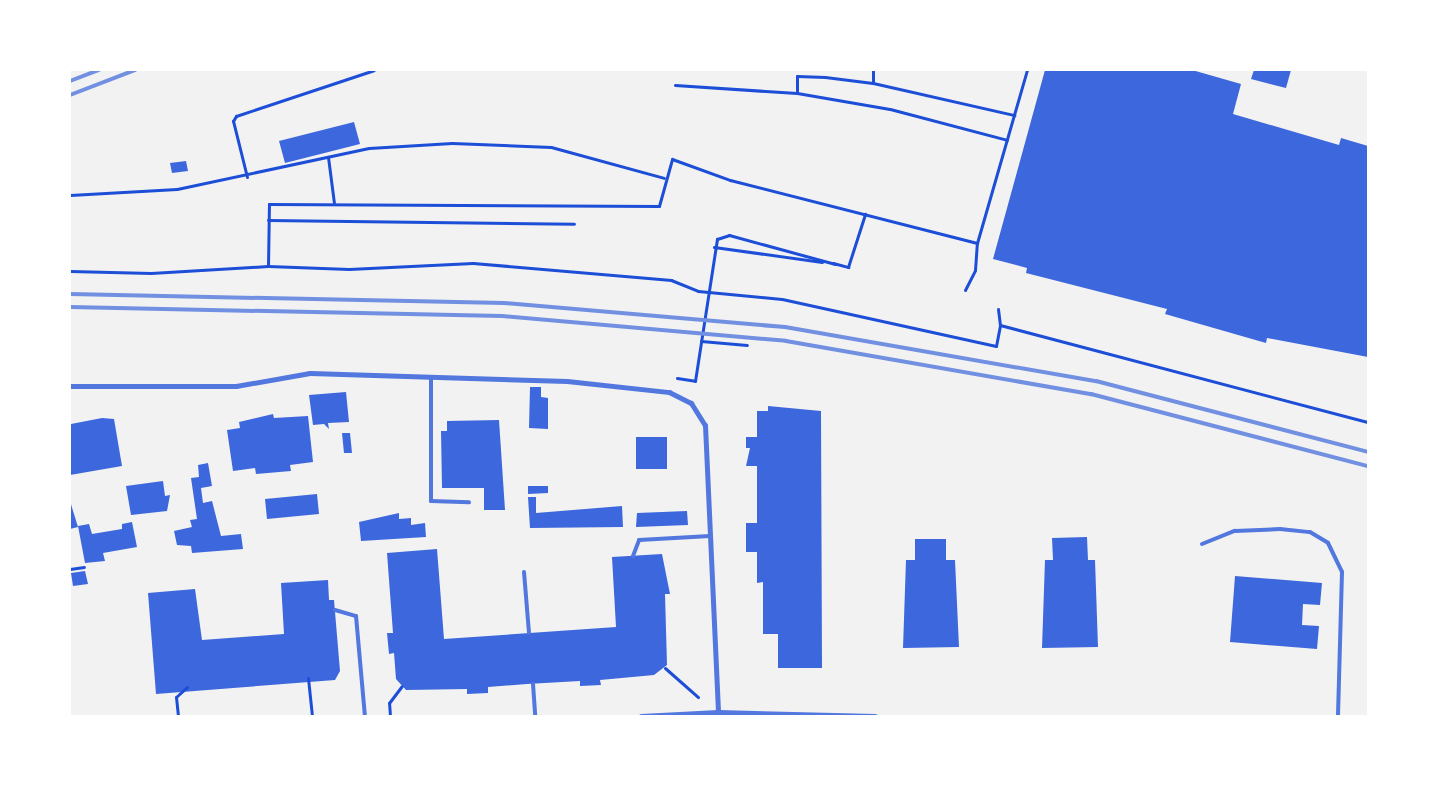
<!DOCTYPE html>
<style>
body{margin:0}
#map{position:relative;width:1438px;height:786px;overflow:hidden;background:#f2f2f2;font-family:"IBM Plex Sans",sans-serif}
div>[style]{position:absolute}
[style*='--x']{left:calc(var(--x)*1px);top:calc(var(--y)*1px);width:calc(var(--w)*1px);rotate:calc(var(--a)*1deg)}
.building>*{inset:0;background:#3d67dc}
.path>*{height:3px;margin:-1.5px;padding:0 1.5px;transform-origin:1.5px;border-radius:1.5px;background:#1d4ed8}
.service>*{height:4px;margin:-2px;padding:0 2px;transform-origin:2px;border-radius:2px;background:#5277de}
.minor>*{height:5px;margin:-2.5px;padding:0 2.5px;transform-origin:2.5px;border-radius:2.5px;background:#5277de}
.rail>*{height:4px;margin:-2px;padding:0 2px;transform-origin:2px;border-radius:2px;background:#7290e2}
span{translate:-50% -50%;white-space:nowrap;text-align:center;line-height:1.15;-webkit-text-stroke:4px #fff;paint-order:stroke}
.frame{position:absolute;inset:0;border:71px solid #fff;pointer-events:none}
</style>
<div id="map">
<div class="building">
<div style="clip-path:polygon(1045px 70px,1192px 70px,1241px 84px,1233px 114px,1339px 145px,1341px 138px,1368px 146px,1368px 357px,1267px 338px,1266px 343px,1165px 314px,1167px 309px,1026px 273px,1027px 268px,993px 259px)"></div>
<div style="clip-path:polygon(1254px 70px,1291px 70px,1286px 88px,1251px 79px)"></div>
<div style="clip-path:polygon(354px 122px,360px 144px,285px 163px,279px 141px)"></div>
<div style="clip-path:polygon(186px 161px,188px 171px,172px 173px,170px 163px)"></div>
<div style="clip-path:polygon(530px 387px,541px 387px,541px 397px,548px 398px,548px 429px,529px 428px)"></div>
<div style="clip-path:polygon(346px 392px,349px 422px,328px 423px,329px 429px,324px 424px,313px 425px,309px 395px)"></div>
<div style="clip-path:polygon(768px 406px,821px 411px,822px 668px,778px 668px,778px 634px,763px 634px,763px 582px,757px 583px,757px 552px,746px 552px,746px 523px,757px 523px,757px 466px,746px 466px,750px 448px,746px 448px,746px 437px,757px 437px,757px 411px,768px 411px)"></div>
<div style="clip-path:polygon(273px 414px,274px 418px,308px 416px,313px 462px,290px 465px,291px 471px,256px 474px,255px 468px,233px 471px,227px 430px,240px 428px,239px 422px)"></div>
<div style="clip-path:polygon(102px 418px,114px 419px,122px 466px,70px 475px,71px 424px)"></div>
<div style="clip-path:polygon(499px 420px,505px 510px,484px 510px,484px 488px,442px 488px,441px 431px,447px 431px,447px 421px)"></div>
<div style="clip-path:polygon(342px 433px,350px 433px,352px 453px,344px 453px)"></div>
<div style="clip-path:polygon(636px 437px,667px 437px,667px 469px,636px 469px)"></div>
<div style="clip-path:polygon(208px 463px,212px 486px,201px 488px,203px 503px,212px 501px,221px 536px,241px 534px,243px 549px,192px 553px,191px 546px,177px 545px,174px 531px,192px 527px,190px 520px,197px 519px,191px 478px,199px 477px,198px 465px)"></div>
<div style="clip-path:polygon(163px 481px,165px 496px,170px 495px,167px 511px,131px 515px,126px 486px)"></div>
<div style="clip-path:polygon(528px 486px,548px 486px,548px 493px,528px 494px)"></div>
<div style="clip-path:polygon(317px 494px,319px 514px,267px 519px,265px 499px)"></div>
<div style="clip-path:polygon(528px 497px,536px 497px,536px 513px,622px 506px,623px 527px,530px 528px)"></div>
<div style="clip-path:polygon(70px 501px,78px 527px,70px 529px)"></div>
<div style="clip-path:polygon(687px 511px,688px 525px,636px 527px,637px 513px)"></div>
<div style="clip-path:polygon(399px 513px,399px 519px,411px 518px,411px 525px,425px 523px,426px 537px,361px 541px,359px 522px)"></div>
<div style="clip-path:polygon(132px 522px,137px 547px,103px 553px,105px 561px,85px 563px,78px 526px,89px 524px,92px 534px,122px 529px,122px 524px)"></div>
<div style="clip-path:polygon(1087px 537px,1088px 560px,1095px 560px,1098px 647px,1042px 648px,1045px 560px,1053px 560px,1052px 538px)"></div>
<div style="clip-path:polygon(915px 539px,946px 539px,946px 560px,955px 560px,959px 647px,903px 648px,906px 560px,915px 560px)"></div>
<div style="clip-path:polygon(437px 549px,444px 639px,616px 627px,612px 557px,662px 554px,670px 594px,665px 594px,667px 665px,654px 675px,600px 680px,601px 685px,580px 686px,580px 681px,527px 684px,488px 687px,488px 693px,467px 694px,467px 689px,406px 690px,396px 679px,394px 653px,389px 654px,387px 633px,393px 633px,387px 553px)"></div>
<div style="clip-path:polygon(85px 571px,88px 584px,73px 586px,71px 573px)"></div>
<div style="clip-path:polygon(1235px 576px,1322px 583px,1320px 605px,1303px 604px,1302px 625px,1319px 626px,1317px 649px,1230px 642px)"></div>
<div style="clip-path:polygon(328px 580px,329px 600px,334px 600px,340px 671px,335px 680px,156px 694px,148px 593px,195px 589px,202px 640px,284px 634px,281px 583px)"></div>
</div>
<div class="path">
<div style="--x:873;--y:83;--w:13;--a:-90"></div>
<div style="--x:675;--y:85;--w:122;--a:3.8"></div>
<div style="--x:797;--y:93;--w:94;--a:9.8"></div>
<div style="--x:890;--y:109;--w:121;--a:14.8"></div>
<div style="--x:797;--y:93;--w:17;--a:-90"></div>
<div style="--x:797;--y:76;--w:28;--a:2"></div>
<div style="--x:825;--y:77;--w:48;--a:7.1"></div>
<div style="--x:873;--y:83;--w:145;--a:12.8"></div>
<div style="--x:328;--y:157;--w:46;--a:82.6"></div>
<div style="--x:247;--y:177;--w:58;--a:-104"></div>
<div style="--x:233;--y:121;--w:6;--a:-59"></div>
<div style="--x:236;--y:116;--w:145;--a:-18.4"></div>
<div style="--x:70;--y:195;--w:107;--a:-3.2"></div>
<div style="--x:177;--y:189;--w:196;--a:-12.1"></div>
<div style="--x:369;--y:148;--w:83;--a:-3.4"></div>
<div style="--x:452;--y:143;--w:99;--a:2.3"></div>
<div style="--x:551;--y:147;--w:117;--a:15.3"></div>
<div style="--x:268;--y:220;--w:306;--a:0.7"></div>
<div style="--x:714;--y:247;--w:109;--a:7.9"></div>
<div style="--x:833;--y:263;--w:16;--a:15"></div>
<div style="--x:848;--y:267;--w:56;--a:-72.2"></div>
<div style="--x:268;--y:266;--w:62;--a:-89.1"></div>
<div style="--x:269;--y:204;--w:390;--a:0.3"></div>
<div style="--x:659;--y:206;--w:49;--a:-74.5"></div>
<div style="--x:672;--y:159;--w:62;--a:19.9"></div>
<div style="--x:730;--y:180;--w:255;--a:14.3"></div>
<div style="--x:70;--y:271;--w:81;--a:1.4"></div>
<div style="--x:151;--y:273;--w:117;--a:-3.4"></div>
<div style="--x:268;--y:266;--w:81;--a:2.1"></div>
<div style="--x:349;--y:269;--w:124;--a:-2.8"></div>
<div style="--x:473;--y:263;--w:199;--a:4.9"></div>
<div style="--x:671;--y:280;--w:29;--a:22"></div>
<div style="--x:698;--y:291;--w:84;--a:5.4"></div>
<div style="--x:782;--y:299;--w:219;--a:12.4"></div>
<div style="--x:996;--y:346;--w:21;--a:-79"></div>
<div style="--x:1000;--y:325;--w:381;--a:14.8"></div>
<div style="--x:965;--y:290;--w:22;--a:-63"></div>
<div style="--x:975;--y:270;--w:27;--a:-86"></div>
<div style="--x:977;--y:243;--w:180;--a:-73.9"></div>
<div style="--x:998;--y:309;--w:16;--a:83"></div>
<div style="--x:701;--y:341;--w:46;--a:5"></div>
<div style="--x:677;--y:378;--w:18;--a:9"></div>
<div style="--x:695;--y:381;--w:144;--a:-81.2"></div>
<div style="--x:717;--y:239;--w:13;--a:-18"></div>
<div style="--x:729;--y:235;--w:110;--a:15.3"></div>
<div style="--x:70;--y:569;--w:14;--a:-8"></div>
<div style="--x:665;--y:668;--w:44;--a:41.3"></div>
<div style="--x:308;--y:678;--w:38;--a:84"></div>
<div style="--x:178;--y:716;--w:19;--a:-96"></div>
<div style="--x:176;--y:697;--w:15;--a:-42"></div>
<div style="--x:390;--y:716;--w:13;--a:-94"></div>
<div style="--x:389;--y:703;--w:21;--a:-53"></div>
</div>
<div class="service">
<div style="--x:431;--y:378;--w:123;--a:90"></div>
<div style="--x:431;--y:501;--w:38;--a:2"></div>
<div style="--x:1202;--y:544;--w:35;--a:-22"></div>
<div style="--x:1235;--y:531;--w:45;--a:-2.5"></div>
<div style="--x:1280;--y:529;--w:30;--a:6"></div>
<div style="--x:1310;--y:532;--w:21;--a:31"></div>
<div style="--x:1328;--y:543;--w:32;--a:64"></div>
<div style="--x:1342;--y:572;--w:144;--a:91.6"></div>
<div style="--x:633;--y:556;--w:17;--a:-69"></div>
<div style="--x:639;--y:540;--w:71;--a:-3.2"></div>
<div style="--x:524;--y:572;--w:61;--a:85.3"></div>
<div style="--x:335;--y:610;--w:22;--a:16"></div>
<div style="--x:356;--y:616;--w:100;--a:84.9"></div>
<div style="--x:533;--y:684;--w:32;--a:86"></div>
</div>
<div class="minor">
<div style="--x:70;--y:386;--w:166;--a:0"></div>
<div style="--x:236;--y:386;--w:75;--a:-10"></div>
<div style="--x:310;--y:373;--w:257;--a:1.8"></div>
<div style="--x:567;--y:381;--w:103;--a:6.2"></div>
<div style="--x:669;--y:392;--w:25;--a:27"></div>
<div style="--x:691;--y:403;--w:26;--a:58"></div>
<div style="--x:705;--y:425;--w:287;--a:87.4"></div>
<div style="--x:641;--y:716;--w:77;--a:-3"></div>
<div style="--x:718;--y:712;--w:157;--a:1.5"></div>
</div>
<div class="rail">
<div style="--x:70;--y:81;--w:31;--a:-21"></div>
<div style="--x:70;--y:95;--w:70;--a:-21"></div>
<div style="--x:70;--y:294;--w:434;--a:1.2"></div>
<div style="--x:504;--y:303;--w:282;--a:4.9"></div>
<div style="--x:785;--y:327;--w:316;--a:9.9"></div>
<div style="--x:1096;--y:381;--w:281;--a:14.6"></div>
<div style="--x:70;--y:307;--w:432;--a:1.2"></div>
<div style="--x:502;--y:316;--w:285;--a:5"></div>
<div style="--x:786;--y:341;--w:310;--a:9.9"></div>
<div style="--x:1091;--y:394;--w:286;--a:14.6"></div>
</div>
<div class="frame"></div>
</div>
